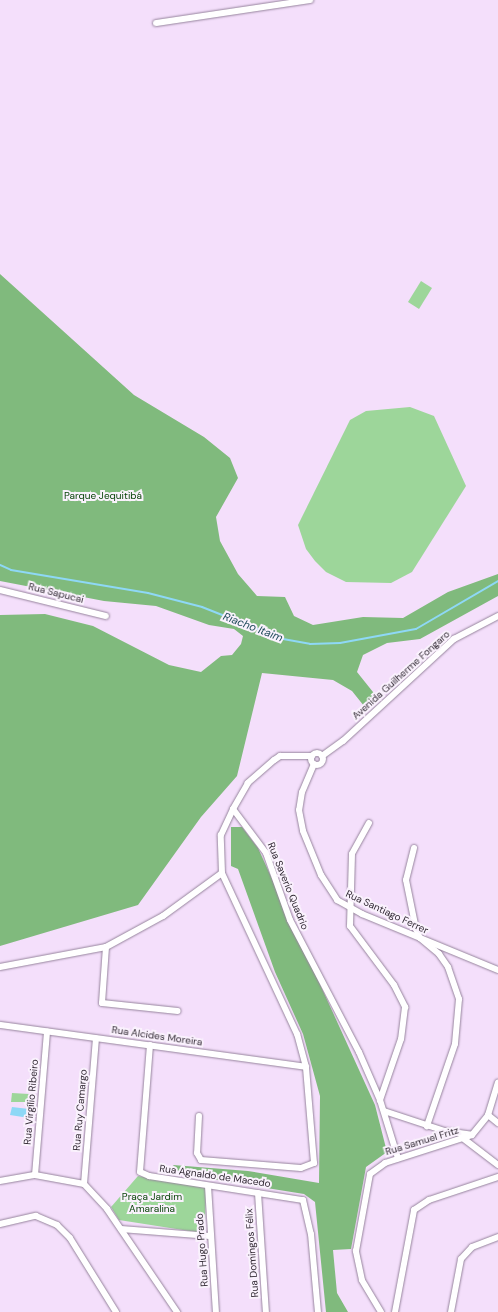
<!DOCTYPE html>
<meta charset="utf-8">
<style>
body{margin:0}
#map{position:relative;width:498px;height:1312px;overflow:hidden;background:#f4dffb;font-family:"DM Sans",sans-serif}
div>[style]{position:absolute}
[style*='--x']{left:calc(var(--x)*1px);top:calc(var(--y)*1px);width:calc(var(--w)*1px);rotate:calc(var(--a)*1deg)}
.green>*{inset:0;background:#9dd69a}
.forest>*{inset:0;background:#80ba7d}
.water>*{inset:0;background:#8ed8f6}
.stream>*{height:2px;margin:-1px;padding:0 1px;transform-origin:1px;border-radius:1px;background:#8ed8f6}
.roads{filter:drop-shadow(0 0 1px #96849d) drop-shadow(0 0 1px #96849d)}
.minor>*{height:6px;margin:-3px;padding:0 3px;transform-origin:3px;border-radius:3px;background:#fff}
.minor>.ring{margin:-3px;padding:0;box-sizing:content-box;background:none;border:6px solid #fff;border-radius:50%}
span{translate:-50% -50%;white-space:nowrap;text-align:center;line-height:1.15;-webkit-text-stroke:4px #faf2fd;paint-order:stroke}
.park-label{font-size:10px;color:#003f01}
.street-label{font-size:10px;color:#312933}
.water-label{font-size:11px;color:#204b5b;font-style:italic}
</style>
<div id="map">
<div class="green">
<div style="clip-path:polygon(421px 281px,432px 288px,419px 309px,408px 302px)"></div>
<div style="clip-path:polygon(410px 407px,434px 416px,466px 486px,412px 572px,391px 583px,346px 582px,326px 572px,315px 561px,306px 549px,298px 525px,350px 420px,366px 411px)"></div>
<div style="clip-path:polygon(12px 1093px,29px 1094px,28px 1102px,11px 1102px)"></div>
<div style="clip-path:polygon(138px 1176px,206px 1188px,205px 1225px,202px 1233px,119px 1220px,111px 1207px)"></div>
</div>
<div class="forest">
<div style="clip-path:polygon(0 274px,134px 395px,204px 437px,230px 458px,238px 478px,216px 517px,220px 541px,238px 574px,257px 596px,285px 597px,294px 616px,313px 625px,363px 617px,403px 618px,448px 592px,498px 574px,498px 596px,420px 639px,387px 643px,363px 655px,357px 672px,373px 692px,382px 697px,375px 704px,364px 706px,352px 691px,333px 680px,262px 673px,237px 776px,201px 817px,138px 905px,0 946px,0 615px,45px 614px,93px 626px,169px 665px,201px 672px,221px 656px,232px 655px,241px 644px,243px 636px,234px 629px,209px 625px,156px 606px,104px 601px,0 581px)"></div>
<div style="clip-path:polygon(231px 827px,242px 827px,258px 848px,375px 1105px,387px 1152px,366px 1167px,351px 1249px,333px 1250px,337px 1293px,348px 1312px,326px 1312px,315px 1202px,304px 1194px,180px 1174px,173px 1165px,248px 1171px,319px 1183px,320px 1096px,303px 1034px,275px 972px,238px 869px,231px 866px)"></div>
</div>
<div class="water">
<div style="clip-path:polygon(12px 1107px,29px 1109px,29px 1118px,10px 1115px)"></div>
</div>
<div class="stream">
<div style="--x:0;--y:565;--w:12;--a:24"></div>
<div style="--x:11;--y:570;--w:139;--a:9.5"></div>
<div style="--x:148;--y:593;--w:56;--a:14.5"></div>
<div style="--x:202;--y:607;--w:87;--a:21.6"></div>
<div style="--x:283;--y:639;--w:27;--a:10"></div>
<div style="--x:310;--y:644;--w:30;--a:-2"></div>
<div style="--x:340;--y:643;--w:77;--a:-10.4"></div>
<div style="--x:416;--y:629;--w:95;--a:-30.3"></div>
</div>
<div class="roads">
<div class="minor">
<div style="--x:156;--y:23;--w:156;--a:-8.5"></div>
<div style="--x:0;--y:590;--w:109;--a:13.8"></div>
<div class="ring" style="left:311px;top:753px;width:6px;height:6px"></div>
<div style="--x:312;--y:756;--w:32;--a:180"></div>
<div style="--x:280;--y:756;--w:7;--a:146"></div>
<div style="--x:274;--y:760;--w:35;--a:139"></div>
<div style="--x:248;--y:783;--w:30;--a:120"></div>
<div style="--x:233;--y:809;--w:55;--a:53.1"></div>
<div style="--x:266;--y:853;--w:71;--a:70.3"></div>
<div style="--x:290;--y:920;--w:149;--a:62.4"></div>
<div style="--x:359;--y:1052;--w:52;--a:66.4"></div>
<div style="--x:380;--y:1100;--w:61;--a:72.8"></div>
<div style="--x:322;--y:756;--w:26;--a:-36"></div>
<div style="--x:343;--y:741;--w:151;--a:-42.6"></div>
<div style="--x:454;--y:639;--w:50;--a:-27.6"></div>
<div style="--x:314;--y:764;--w:30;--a:113"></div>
<div style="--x:302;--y:792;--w:18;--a:99"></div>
<div style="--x:299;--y:810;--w:21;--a:79"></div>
<div style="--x:303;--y:831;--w:48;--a:67.8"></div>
<div style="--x:321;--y:875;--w:30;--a:57"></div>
<div style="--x:337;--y:900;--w:29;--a:29"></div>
<div style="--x:362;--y:914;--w:147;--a:22.4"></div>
<div style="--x:369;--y:823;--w:35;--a:119"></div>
<div style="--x:352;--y:854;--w:72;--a:91.6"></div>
<div style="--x:350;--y:926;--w:74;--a:53.3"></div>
<div style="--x:394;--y:985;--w:25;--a:63"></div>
<div style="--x:405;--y:1007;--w:32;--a:97"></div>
<div style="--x:401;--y:1039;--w:65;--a:109"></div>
<div style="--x:414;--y:848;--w:33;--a:104"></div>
<div style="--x:406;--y:880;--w:50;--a:78.5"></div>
<div style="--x:416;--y:929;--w:10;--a:66"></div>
<div style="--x:420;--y:938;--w:25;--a:40"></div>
<div style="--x:439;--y:954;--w:16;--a:55"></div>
<div style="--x:448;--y:967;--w:34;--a:71"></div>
<div style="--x:459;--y:999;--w:45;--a:95.1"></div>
<div style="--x:455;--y:1044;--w:87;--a:108.9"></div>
<div style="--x:106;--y:947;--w:56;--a:94.1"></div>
<div style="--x:102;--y:1003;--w:76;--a:6"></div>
<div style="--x:0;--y:967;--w:108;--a:-10.7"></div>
<div style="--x:106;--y:947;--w:65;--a:-28.5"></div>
<div style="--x:163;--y:916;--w:73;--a:-36.1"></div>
<div style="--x:222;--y:873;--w:38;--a:-92"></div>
<div style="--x:221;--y:835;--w:29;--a:-65"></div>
<div style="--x:0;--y:1025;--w:309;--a:7.8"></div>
<div style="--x:150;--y:1045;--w:127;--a:94.5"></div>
<div style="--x:140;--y:1172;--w:10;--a:24"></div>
<div style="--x:149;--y:1176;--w:156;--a:8.9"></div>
<div style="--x:303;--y:1200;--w:35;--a:77"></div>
<div style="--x:311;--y:1234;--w:78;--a:84.9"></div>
<div style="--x:384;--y:1111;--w:64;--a:18.2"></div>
<div style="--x:445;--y:1131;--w:27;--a:8"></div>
<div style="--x:488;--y:1115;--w:13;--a:39"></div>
<div style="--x:199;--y:1116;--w:37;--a:93"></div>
<div style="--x:197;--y:1153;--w:8;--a:60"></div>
<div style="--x:201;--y:1160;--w:100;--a:4.6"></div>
<div style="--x:301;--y:1168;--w:14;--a:-21"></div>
<div style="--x:314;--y:1163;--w:96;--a:-94.8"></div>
<div style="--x:306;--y:1067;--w:34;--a:-105"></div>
<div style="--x:297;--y:1034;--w:178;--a:-115"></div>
<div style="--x:464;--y:1139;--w:43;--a:37.4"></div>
<div style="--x:35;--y:1175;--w:144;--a:-85.2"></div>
<div style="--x:0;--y:1181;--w:36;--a:-10"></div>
<div style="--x:35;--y:1175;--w:50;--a:10.4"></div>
<div style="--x:84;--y:1184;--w:34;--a:47"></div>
<div style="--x:107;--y:1209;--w:125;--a:55.8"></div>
<div style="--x:84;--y:1184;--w:146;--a:-85.3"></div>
<div style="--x:208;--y:1186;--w:126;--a:86.4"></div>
<div style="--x:258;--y:1193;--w:119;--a:86.2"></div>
<div style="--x:0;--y:1224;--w:37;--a:-13"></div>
<div style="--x:36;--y:1216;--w:23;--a:23"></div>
<div style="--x:57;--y:1225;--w:18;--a:45"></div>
<div style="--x:70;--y:1238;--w:87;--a:58.1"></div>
<div style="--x:121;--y:1229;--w:89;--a:4.5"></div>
<div style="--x:381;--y:1312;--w:37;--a:-121"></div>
<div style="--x:362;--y:1280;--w:30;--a:-102"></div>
<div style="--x:356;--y:1251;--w:78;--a:-79.7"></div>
<div style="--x:370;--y:1174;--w:19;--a:-36"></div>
<div style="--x:385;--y:1163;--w:91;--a:-17.8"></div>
<div style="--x:472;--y:1135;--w:26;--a:-51"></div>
<div style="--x:488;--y:1115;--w:34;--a:-73"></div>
<div style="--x:395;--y:1312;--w:104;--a:-79.4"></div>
<div style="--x:414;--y:1210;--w:18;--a:-34"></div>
<div style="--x:429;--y:1200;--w:73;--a:-18.4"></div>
<div style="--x:451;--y:1312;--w:54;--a:-79.3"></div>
<div style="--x:461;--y:1259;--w:16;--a:-47"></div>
<div style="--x:472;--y:1247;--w:28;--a:-21"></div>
</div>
</div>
<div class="park-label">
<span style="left:103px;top:496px">Parque Jequitibá</span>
<span style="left:152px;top:1202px">Praça Jardim<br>Amaralina</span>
</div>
<div class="street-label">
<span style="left:56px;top:593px;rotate:14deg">Rua Sapucai</span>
<span style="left:401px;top:675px;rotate:-42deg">Avenida Guilherme Fongaro</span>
<span style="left:288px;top:886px;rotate:68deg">Rua Saverio Quadrio</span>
<span style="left:387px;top:912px;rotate:25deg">Rua Santiago Ferrer</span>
<span style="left:157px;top:1036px;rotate:8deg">Rua Alcides Moreira</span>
<span style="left:31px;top:1102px;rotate:-85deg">Rua Virgílio Ribeiro</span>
<span style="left:80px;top:1110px;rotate:-85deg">Rua Ruy Camargo</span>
<span style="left:422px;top:1141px;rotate:-17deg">Rua Samuel Fritz</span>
<span style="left:215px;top:1176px;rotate:8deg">Rua Agnaldo de Macedo</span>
<span style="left:202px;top:1250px;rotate:-94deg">Rua Hugo Prado</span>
<span style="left:252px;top:1253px;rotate:-94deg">Rua Domingos Félix</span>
</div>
<div class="water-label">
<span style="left:253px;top:627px;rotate:21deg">Riacho Itaim</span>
</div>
</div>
